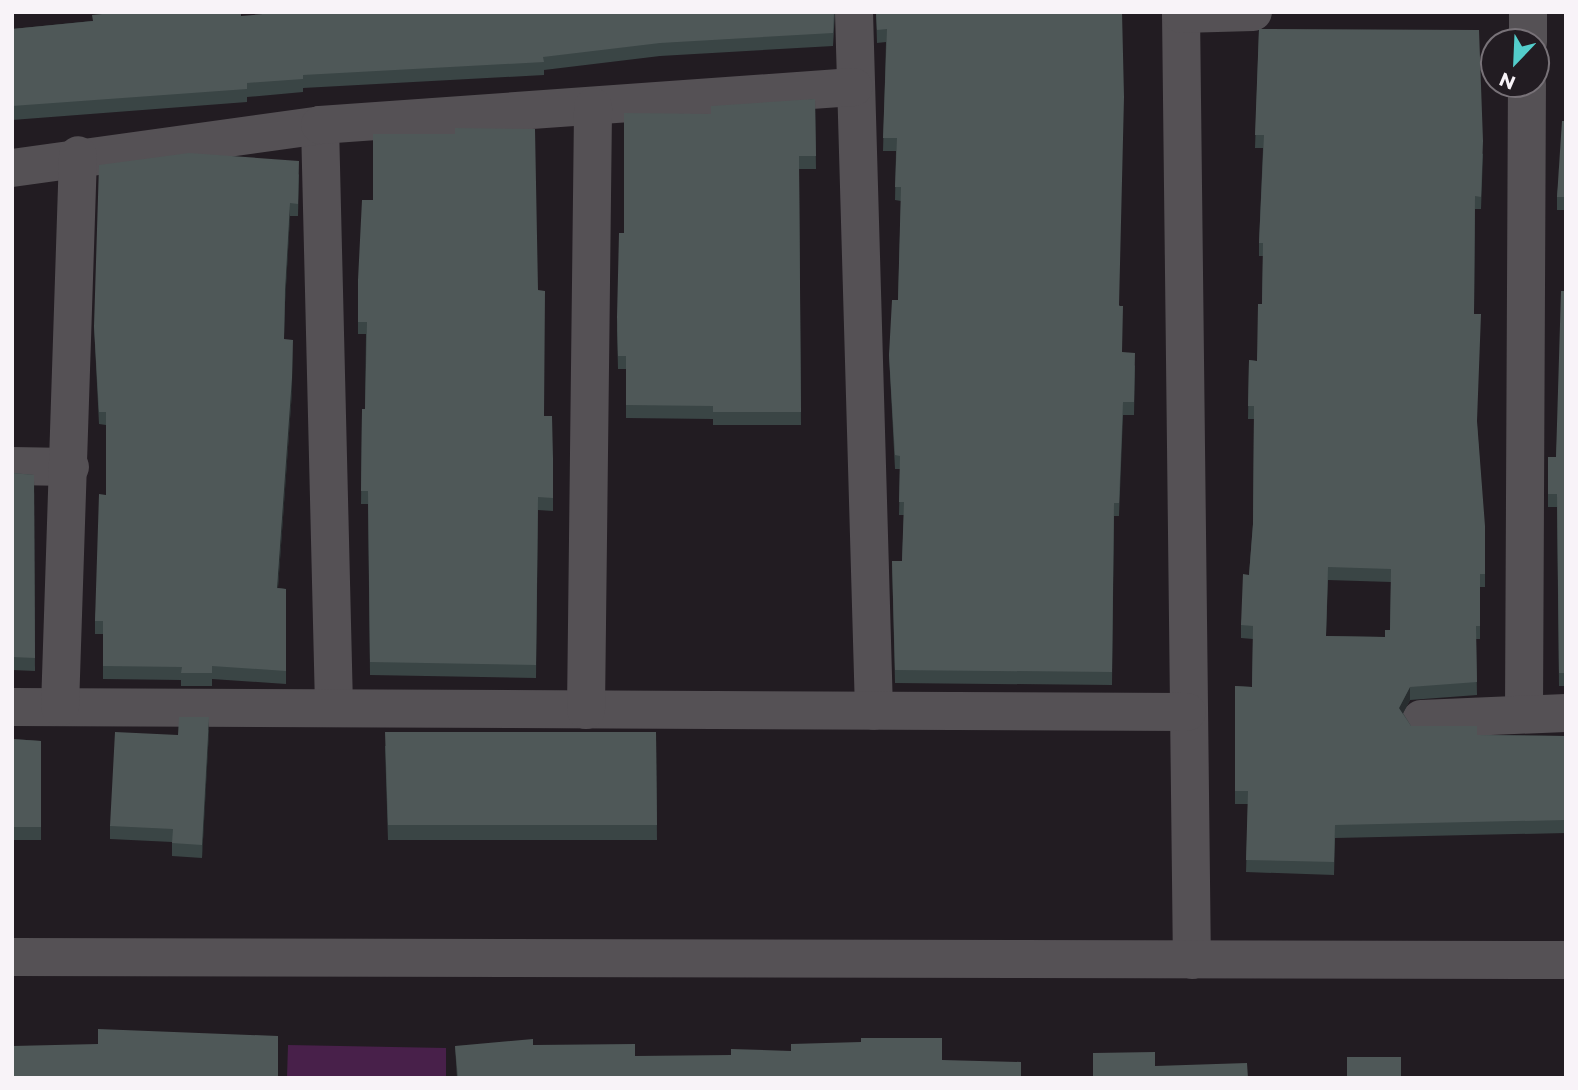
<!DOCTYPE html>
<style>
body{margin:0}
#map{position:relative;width:1578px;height:1090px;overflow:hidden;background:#221c22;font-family:Montserrat,sans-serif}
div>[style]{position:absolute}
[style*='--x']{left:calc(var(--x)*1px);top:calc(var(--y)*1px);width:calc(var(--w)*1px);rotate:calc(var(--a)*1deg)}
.green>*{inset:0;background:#48204a}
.minor>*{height:38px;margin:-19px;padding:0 19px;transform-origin:19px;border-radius:19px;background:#555155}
.wall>*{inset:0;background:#3a4545}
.shaded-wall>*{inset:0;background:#282d2f}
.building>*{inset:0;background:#4f5858}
span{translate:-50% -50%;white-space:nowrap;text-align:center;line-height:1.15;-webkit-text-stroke:7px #221c22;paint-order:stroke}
.frame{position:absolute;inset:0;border:14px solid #f8f3f8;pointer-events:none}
.north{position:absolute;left:1480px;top:28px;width:70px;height:70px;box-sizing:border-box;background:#221c22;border:2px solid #787278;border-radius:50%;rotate:203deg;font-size:19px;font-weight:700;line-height:28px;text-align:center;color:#f8f3f8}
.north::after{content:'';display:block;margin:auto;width:24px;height:32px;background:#53cdcb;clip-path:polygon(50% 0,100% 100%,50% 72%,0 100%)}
</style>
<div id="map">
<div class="green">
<div style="clip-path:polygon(288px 1045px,446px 1048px,446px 1078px,287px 1078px)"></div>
</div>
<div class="minor">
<div style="--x:854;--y:12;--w:699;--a:88.36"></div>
<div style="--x:1181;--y:12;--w:948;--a:89.34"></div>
<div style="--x:1181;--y:14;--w:72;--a:-1.6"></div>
<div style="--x:1528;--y:42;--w:30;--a:-90"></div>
<div style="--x:320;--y:125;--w:582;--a:88.62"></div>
<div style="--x:12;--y:168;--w:311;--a:-7.9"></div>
<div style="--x:320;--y:125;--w:535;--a:-4.07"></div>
<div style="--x:12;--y:466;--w:58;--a:1"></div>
<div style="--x:12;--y:707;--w:1175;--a:0.24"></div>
<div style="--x:60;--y:707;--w:552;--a:-88.13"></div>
<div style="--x:586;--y:710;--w:603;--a:-89.33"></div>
<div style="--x:1524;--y:712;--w:628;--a:-89.73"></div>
<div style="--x:1421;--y:719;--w:145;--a:-2.4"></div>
<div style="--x:12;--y:957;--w:1554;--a:0.11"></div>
</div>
<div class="wall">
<div style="clip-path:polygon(835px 12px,833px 46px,660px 56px,544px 70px,544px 75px,303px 88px,303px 92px,247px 97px,247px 102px,12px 120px,12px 29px,92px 21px,241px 16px)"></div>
<div style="clip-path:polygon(876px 12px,1120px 306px,1122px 352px,1135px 366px,1134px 415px,1123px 415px,1119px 516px,1114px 516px,1112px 685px,895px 683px,892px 561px,902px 561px,904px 515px,899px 515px,900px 469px,895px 469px,889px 355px,898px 300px,901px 201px,895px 200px,896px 151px,883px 151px,886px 42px,877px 43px)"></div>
<div style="clip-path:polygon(evenodd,1259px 29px,1483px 154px,1481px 209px,1475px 209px,1474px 314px,1477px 425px,1485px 539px,1485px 587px,1480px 587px,1480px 639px,1476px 639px,1477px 695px,1410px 700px,1403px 713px,1411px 726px,1477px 735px,1566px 736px,1566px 833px,1335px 838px,1334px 875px,1246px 872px,1248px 804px,1235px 804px,1235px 686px,1252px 687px,1253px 639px,1241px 638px,1241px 625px,1249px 575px,1253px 524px,1254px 419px,1248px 419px,1249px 360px,1257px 361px,1262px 304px,1263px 256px,1259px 256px,1259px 243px,1263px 148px,1255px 148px,1259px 29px,1328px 580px,1391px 582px,1390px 630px,1385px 637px,1326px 636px,1328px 580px)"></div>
<div style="clip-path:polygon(815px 99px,816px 169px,799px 169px,801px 425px,713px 425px,713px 419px,626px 418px,626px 369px,618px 369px,617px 330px,624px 233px,711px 114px)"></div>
<div style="clip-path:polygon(1566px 121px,1566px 210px,1557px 210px,1557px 197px)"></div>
<div style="clip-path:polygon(299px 174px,298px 216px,290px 216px,285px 303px,284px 339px,292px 391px,278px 588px,286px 589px,286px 684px,212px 679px,212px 686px,181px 686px,181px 680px,103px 679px,103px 634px,95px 634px,95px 621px,106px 495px,106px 425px,99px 424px,94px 326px)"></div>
<div style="clip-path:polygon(358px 280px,538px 290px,544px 416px,553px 459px,553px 511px,538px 510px,536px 678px,370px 675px,368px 504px,361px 504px,362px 409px,365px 409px,366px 334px,358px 334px)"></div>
<div style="clip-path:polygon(1566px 291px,1566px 686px,1559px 686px,1557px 507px,1548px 507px,1548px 457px,1556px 457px)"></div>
<div style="clip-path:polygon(12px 473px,34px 475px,35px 671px,12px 670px)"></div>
<div style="clip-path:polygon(209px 730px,202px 858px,172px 856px,172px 842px,110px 839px,110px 826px,178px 735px)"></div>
<div style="clip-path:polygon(656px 732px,657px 840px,388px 840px,385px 746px)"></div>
<div style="clip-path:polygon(12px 739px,41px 741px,41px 840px,12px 840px)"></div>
<div style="clip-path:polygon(533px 1045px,635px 1056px,942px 1060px,1021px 1078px,457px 1078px,455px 1046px)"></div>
</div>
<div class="shaded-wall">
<div style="clip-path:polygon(290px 203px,290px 216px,285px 303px,285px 290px)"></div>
<div style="clip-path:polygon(293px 340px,292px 391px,277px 601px,277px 588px)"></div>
<div style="clip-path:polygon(1410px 687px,1410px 700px,1399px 721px,1399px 708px)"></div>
<div style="clip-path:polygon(209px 717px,209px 730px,202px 858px,202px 845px)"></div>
</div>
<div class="building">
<div style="clip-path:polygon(122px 12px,241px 12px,241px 16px,286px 12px,834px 12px,833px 33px,660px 43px,543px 57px,544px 62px,303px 75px,303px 79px,247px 83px,247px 89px,12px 106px,12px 29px,93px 21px,92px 15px)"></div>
<div style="clip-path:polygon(876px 12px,1122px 12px,1124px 97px,1119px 306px,1123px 306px,1122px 352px,1135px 353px,1134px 402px,1123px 402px,1119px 503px,1114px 503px,1112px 672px,895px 670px,892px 561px,902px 561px,904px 502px,899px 502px,900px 456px,895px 455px,889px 355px,892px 300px,898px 300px,901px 187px,895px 187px,897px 138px,883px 138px,887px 29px,877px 30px)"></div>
<div style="clip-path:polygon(1564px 27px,1566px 27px,1566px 54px)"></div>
<div style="clip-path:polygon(evenodd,1259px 29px,1479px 30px,1483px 141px,1481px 197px,1475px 196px,1474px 314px,1481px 314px,1477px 421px,1485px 526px,1485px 574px,1480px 574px,1480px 626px,1476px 626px,1477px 682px,1410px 687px,1399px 708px,1411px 726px,1477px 726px,1477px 735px,1566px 736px,1566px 820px,1335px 825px,1334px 862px,1246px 860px,1248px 791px,1235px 791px,1235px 686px,1252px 687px,1253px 626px,1241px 625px,1243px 574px,1249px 575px,1253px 524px,1254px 406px,1248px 406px,1249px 360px,1257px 361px,1258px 304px,1262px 304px,1263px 243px,1259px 243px,1264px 135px,1255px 135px,1259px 29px,1328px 567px,1391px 569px,1390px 630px,1385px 630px,1385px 637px,1326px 636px,1328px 567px)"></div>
<div style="clip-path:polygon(815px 99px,816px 156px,799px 156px,801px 412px,713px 412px,713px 406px,626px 405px,626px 356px,618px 356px,617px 317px,619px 233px,624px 233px,624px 113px,711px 114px,711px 106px)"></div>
<div style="clip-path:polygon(1562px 121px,1566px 121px,1566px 197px,1557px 197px)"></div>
<div style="clip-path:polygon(455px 128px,535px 129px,538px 290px,545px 291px,544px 416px,552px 416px,553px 459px,553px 498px,538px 497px,536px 665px,370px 662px,368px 491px,361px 491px,362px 409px,365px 409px,367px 322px,358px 322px,358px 280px,362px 200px,373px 200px,373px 134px,455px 134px)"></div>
<div style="clip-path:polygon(189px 153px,299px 161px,298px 204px,290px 203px,285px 290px,284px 339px,293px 340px,292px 378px,277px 588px,286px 589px,286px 671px,212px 666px,212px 673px,181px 673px,182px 667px,103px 666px,103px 621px,95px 621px,99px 494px,106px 495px,106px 412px,99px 412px,94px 326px,99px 165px)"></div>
<div style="clip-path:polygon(1561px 291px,1566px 291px,1566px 673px,1559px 673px,1557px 494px,1548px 494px,1548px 457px,1556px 457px)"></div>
<div style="clip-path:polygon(12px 473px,34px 475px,35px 658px,12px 657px)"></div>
<div style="clip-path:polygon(179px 717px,209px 717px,202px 845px,172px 843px,173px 829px,110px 826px,115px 732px,178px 735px)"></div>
<div style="clip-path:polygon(385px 732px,656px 732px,657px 825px,388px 825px)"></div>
<div style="clip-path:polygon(12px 739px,41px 741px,41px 827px,12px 827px)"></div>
<div style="clip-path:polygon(98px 1029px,278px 1036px,278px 1078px,12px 1078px,12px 1046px,98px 1044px)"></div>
<div style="clip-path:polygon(861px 1038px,942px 1038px,942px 1060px,1021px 1062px,1021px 1078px,458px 1078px,455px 1046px,533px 1039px,533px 1045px,635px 1044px,635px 1056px,731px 1055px,731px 1049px,791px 1051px,791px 1044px,861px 1042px)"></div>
<div style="clip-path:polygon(1155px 1052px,1155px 1066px,1247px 1063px,1248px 1078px,1093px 1078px,1093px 1053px)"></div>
<div style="clip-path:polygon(1347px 1057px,1401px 1057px,1401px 1078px,1347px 1078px)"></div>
</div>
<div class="frame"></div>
<div class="north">N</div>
</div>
